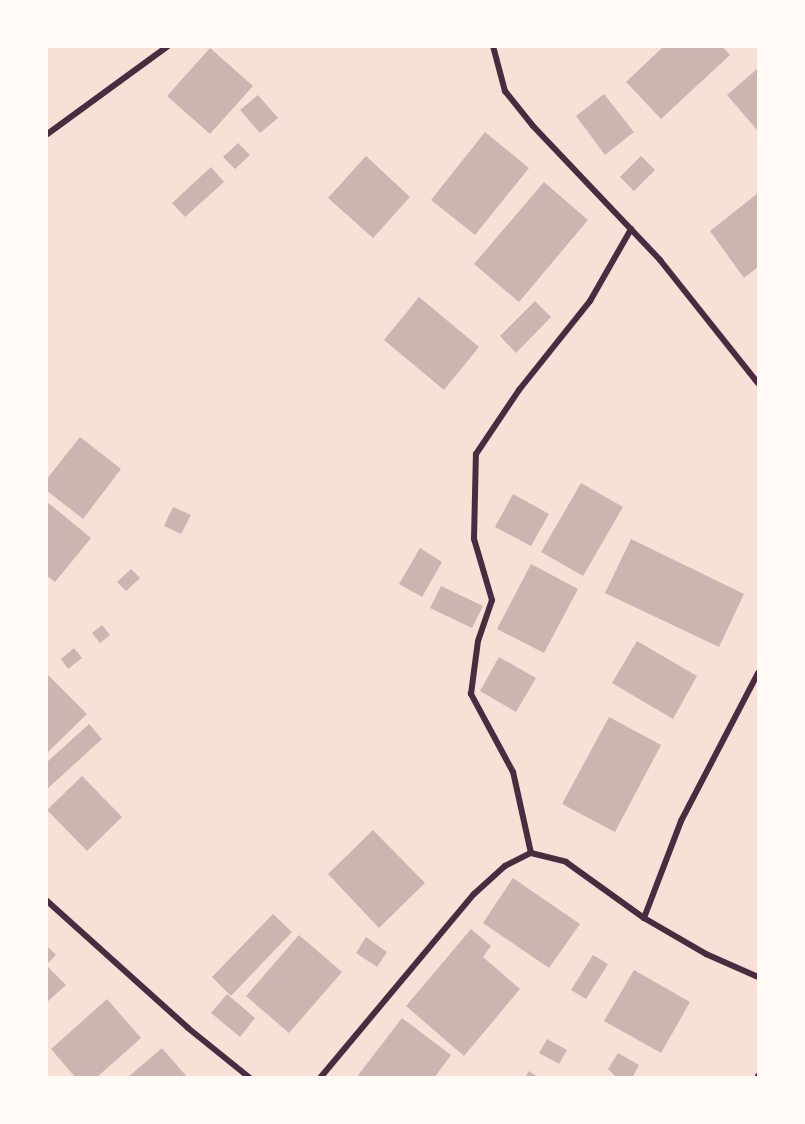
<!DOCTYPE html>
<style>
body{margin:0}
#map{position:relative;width:805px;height:1124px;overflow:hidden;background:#f7e1d7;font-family:"Varela Round",sans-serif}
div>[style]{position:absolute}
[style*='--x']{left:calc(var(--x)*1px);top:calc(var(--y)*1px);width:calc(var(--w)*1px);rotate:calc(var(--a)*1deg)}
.building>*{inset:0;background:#ccb4b1}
.minor>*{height:6px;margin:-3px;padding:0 3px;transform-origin:3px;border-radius:3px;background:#4a2c40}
span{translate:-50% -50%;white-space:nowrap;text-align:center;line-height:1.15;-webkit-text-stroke:5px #fffaf5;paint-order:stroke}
.frame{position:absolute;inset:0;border:48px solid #fffaf5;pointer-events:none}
</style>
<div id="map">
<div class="building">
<div style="clip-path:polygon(664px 46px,722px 46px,730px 55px,661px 119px,626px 82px)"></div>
<div style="clip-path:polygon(210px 48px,253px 86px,210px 134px,167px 96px)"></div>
<div style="clip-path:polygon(758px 68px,758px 131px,727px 95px)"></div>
<div style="clip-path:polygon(604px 94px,634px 132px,605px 155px,576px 116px)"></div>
<div style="clip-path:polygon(258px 95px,278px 118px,260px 133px,240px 110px)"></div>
<div style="clip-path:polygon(485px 132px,529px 168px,475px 235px,431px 200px)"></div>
<div style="clip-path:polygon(238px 143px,250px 155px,235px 169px,223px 157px)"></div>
<div style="clip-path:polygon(366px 156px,410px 197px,373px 238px,328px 198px)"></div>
<div style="clip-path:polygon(641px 156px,655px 170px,634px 191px,620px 177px)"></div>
<div style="clip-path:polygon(211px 167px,224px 182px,185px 217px,172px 203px)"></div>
<div style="clip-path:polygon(544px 182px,588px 220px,519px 302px,474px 264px)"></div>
<div style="clip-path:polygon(758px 193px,758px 267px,744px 278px,710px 231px)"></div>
<div style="clip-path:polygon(419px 297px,479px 347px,444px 390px,384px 340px)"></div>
<div style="clip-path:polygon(535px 301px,551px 317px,516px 353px,500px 336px)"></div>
<div style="clip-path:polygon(80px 437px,121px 469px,83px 519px,46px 490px,46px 480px)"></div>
<div style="clip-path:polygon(581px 483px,623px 507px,583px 576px,541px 552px)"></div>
<div style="clip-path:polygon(513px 494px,549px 514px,531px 546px,495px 527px)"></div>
<div style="clip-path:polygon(46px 501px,91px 538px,55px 582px,46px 575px)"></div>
<div style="clip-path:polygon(173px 507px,191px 515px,181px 534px,164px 526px)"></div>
<div style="clip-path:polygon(631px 539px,744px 594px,719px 647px,605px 593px)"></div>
<div style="clip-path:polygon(420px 548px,442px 562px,422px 597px,399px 584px)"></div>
<div style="clip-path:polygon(531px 564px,578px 589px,544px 653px,497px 629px)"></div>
<div style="clip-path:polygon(131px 569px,140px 578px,126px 591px,117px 582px)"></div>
<div style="clip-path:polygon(441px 586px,483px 606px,472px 628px,430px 608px)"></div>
<div style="clip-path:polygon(102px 625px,110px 635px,100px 643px,92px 633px)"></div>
<div style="clip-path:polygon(637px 641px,697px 676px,673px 719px,612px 683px)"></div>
<div style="clip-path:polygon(74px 648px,82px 658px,68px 669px,61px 659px)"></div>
<div style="clip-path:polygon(499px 657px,536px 678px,516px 712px,480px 691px)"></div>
<div style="clip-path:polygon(46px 673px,87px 714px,46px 754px)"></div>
<div style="clip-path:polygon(609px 717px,661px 745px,615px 832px,562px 804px)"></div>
<div style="clip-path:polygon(89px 724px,102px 739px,46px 790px,46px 763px)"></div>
<div style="clip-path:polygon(82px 776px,122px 817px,87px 851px,47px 810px)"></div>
<div style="clip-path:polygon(373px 830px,425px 883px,379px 928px,328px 874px)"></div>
<div style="clip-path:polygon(513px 878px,580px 924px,549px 968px,483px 923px)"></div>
<div style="clip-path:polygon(273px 914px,292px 932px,231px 996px,212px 977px)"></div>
<div style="clip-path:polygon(471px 929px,491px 946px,483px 957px,520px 989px,464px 1056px,406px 1006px)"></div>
<div style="clip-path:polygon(299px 935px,342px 972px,289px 1033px,246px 996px)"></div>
<div style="clip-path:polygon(366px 937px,387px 952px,377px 967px,356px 953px)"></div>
<div style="clip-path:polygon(46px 945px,56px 955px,46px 965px)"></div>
<div style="clip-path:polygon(593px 955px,608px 964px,586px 999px,571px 990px)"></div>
<div style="clip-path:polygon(46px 965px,66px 985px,46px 1003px)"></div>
<div style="clip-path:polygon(634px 970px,690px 1002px,661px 1053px,604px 1021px)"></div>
<div style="clip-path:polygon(227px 994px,255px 1018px,240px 1037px,211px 1013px)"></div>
<div style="clip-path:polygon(107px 999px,141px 1038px,96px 1078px,76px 1078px,51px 1049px)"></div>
<div style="clip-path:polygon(402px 1018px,451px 1055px,434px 1078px,356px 1078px)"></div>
<div style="clip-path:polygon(547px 1039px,567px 1050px,559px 1064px,539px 1053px)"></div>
<div style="clip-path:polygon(162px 1048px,188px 1078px,127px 1078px)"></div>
<div style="clip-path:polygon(618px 1053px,639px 1065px,632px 1078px,617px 1078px,608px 1069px)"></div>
<div style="clip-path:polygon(529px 1071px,539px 1078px,525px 1078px)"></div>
</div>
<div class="minor">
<div style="--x:493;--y:46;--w:47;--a:75.1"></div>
<div style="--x:505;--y:91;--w:45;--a:51.3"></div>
<div style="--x:533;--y:126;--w:185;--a:46.5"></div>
<div style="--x:660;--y:260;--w:157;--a:51.5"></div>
<div style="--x:46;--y:135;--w:151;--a:-36.1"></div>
<div style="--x:531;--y:853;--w:83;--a:-102.5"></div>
<div style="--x:513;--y:772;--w:89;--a:-118.3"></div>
<div style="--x:471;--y:694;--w:53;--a:-82.5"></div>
<div style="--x:478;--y:641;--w:43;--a:-71.1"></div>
<div style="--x:492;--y:600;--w:64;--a:-106.4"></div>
<div style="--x:474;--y:539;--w:85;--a:-88.7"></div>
<div style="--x:476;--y:454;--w:77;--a:-56.1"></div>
<div style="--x:519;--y:390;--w:114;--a:-51.4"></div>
<div style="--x:590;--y:301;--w:83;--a:-60.3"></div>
<div style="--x:46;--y:900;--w:191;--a:42"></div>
<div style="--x:188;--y:1028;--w:80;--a:38.9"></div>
<div style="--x:644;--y:918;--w:104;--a:-69.1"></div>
<div style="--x:681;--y:821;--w:167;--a:-62.5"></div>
<div style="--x:320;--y:1078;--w:240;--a:-50.1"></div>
<div style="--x:474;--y:894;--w:42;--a:-42.1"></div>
<div style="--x:505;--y:866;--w:29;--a:-27"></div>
<div style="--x:531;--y:853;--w:36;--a:14"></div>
<div style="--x:566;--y:862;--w:96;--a:35.7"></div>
<div style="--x:644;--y:918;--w:72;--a:30.1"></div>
<div style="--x:706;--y:954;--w:57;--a:23.9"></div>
<div style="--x:758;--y:1078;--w:2;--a:-90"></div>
</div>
<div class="frame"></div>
</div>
